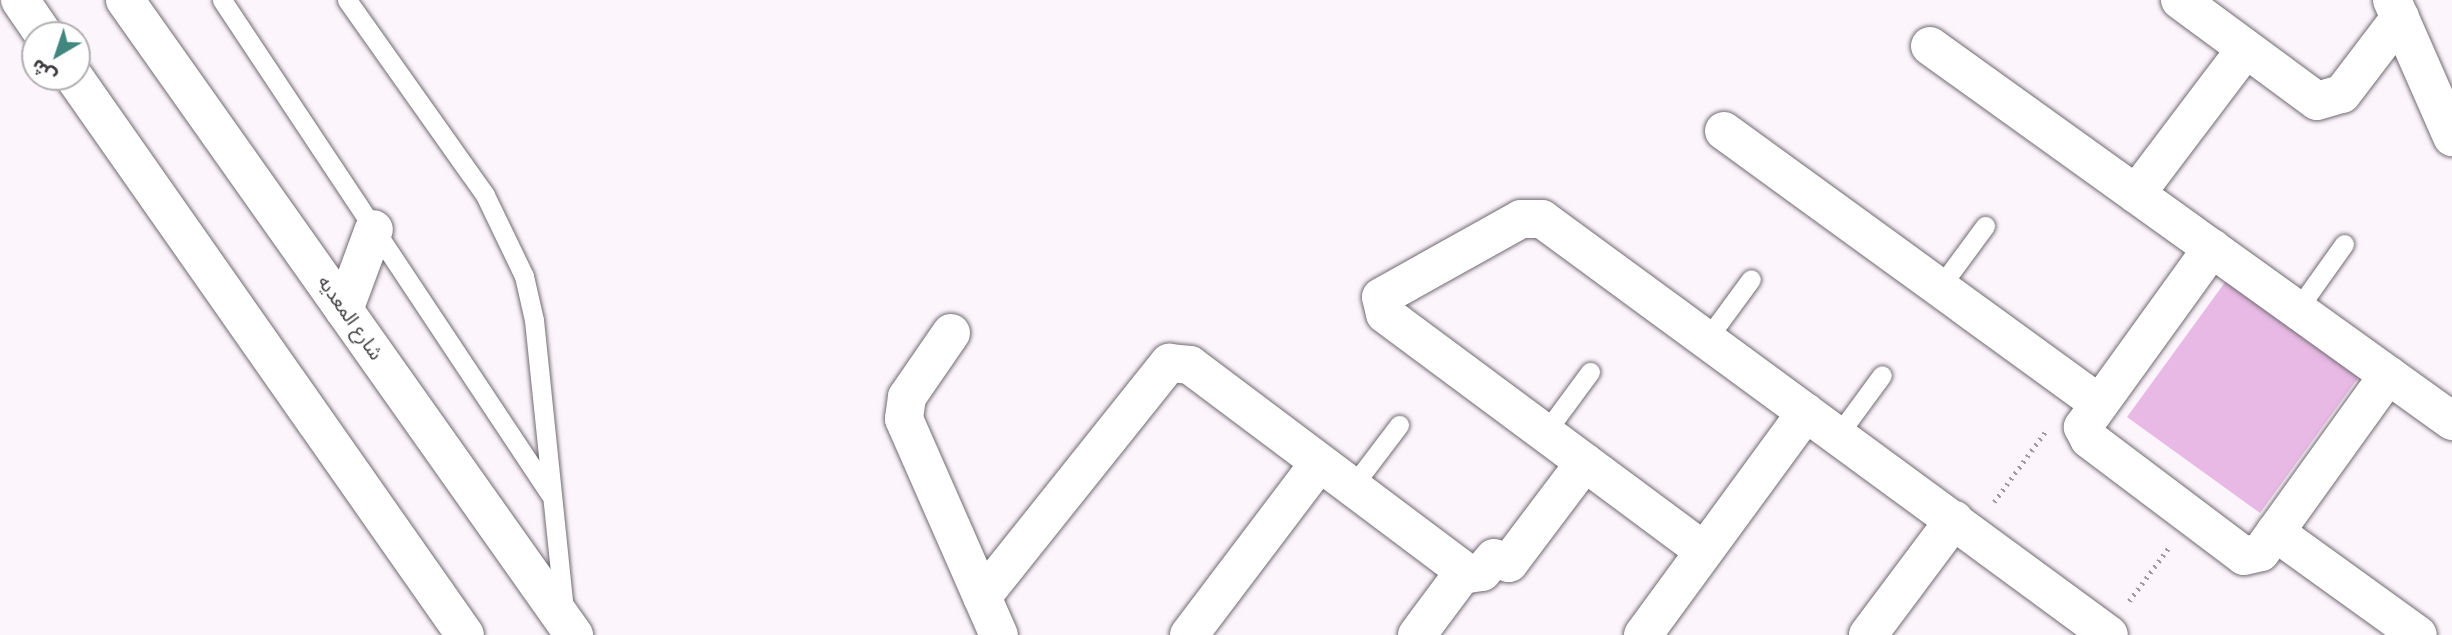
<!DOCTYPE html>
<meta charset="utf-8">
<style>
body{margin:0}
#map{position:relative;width:2452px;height:635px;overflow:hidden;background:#fcf5fc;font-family:Helvetica,"Noto Sans Arabic",sans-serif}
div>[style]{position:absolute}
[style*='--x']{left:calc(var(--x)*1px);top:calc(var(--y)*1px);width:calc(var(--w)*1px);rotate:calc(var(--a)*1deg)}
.green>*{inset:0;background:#e7b9e4}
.path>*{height:4.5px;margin-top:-2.25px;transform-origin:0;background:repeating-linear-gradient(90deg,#9f9a9f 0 2px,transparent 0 7px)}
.roads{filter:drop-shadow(0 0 2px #716b71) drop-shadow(0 0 2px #716b71)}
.lane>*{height:19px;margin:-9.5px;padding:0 9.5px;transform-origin:9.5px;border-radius:9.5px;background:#fff}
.street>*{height:38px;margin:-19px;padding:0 19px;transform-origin:19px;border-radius:19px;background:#fff}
.secondary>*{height:38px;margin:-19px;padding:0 19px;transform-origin:19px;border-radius:19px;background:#fff}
span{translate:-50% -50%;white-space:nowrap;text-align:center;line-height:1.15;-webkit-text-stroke:7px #fff;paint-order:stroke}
.street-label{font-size:19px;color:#3e3b3e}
.north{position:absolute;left:21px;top:21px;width:70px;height:70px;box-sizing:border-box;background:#fff;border:2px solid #b2b1b2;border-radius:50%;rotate:219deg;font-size:19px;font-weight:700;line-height:28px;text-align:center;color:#3e3b3e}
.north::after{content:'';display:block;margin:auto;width:24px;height:32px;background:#42877d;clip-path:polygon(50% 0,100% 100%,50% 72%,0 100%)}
</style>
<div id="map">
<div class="green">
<div style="clip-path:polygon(2231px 274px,2363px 371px,2260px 513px,2127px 417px)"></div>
</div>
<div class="path">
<div style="--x:1994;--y:502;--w:87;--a:-53.9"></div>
<div style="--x:2129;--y:601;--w:69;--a:-53.3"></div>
</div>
<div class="roads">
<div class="lane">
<div style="--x:222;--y:0;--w:593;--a:56.42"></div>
<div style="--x:347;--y:0;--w:239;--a:54.7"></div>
<div style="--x:485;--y:195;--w:90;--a:64.3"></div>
<div style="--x:524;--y:276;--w:45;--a:77.2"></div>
<div style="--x:534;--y:320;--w:290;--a:84.1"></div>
<div style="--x:1940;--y:287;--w:76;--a:-53.6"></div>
<div style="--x:2297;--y:310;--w:81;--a:-54.5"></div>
<div style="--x:1707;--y:339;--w:74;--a:-53.7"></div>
<div style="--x:1545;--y:433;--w:76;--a:-53.6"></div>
<div style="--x:1838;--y:435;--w:74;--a:-53.7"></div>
<div style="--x:1352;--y:487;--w:78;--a:-52.8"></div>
</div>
<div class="street">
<div style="--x:2180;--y:0;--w:170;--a:36.4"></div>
<div style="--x:2317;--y:101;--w:26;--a:-16"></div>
<div style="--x:2342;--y:94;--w:96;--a:-52.7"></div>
<div style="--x:2392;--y:0;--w:150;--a:66.3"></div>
<div style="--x:1930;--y:46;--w:643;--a:35.69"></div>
<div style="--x:1724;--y:131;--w:462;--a:36"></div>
<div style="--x:2136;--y:194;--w:181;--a:-52.9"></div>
<div style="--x:2212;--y:248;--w:221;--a:125.8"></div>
<div style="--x:2083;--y:427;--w:13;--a:63"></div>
<div style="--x:2089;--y:439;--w:194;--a:37"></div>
<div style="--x:2244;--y:556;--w:17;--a:-13"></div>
<div style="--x:2261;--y:552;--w:218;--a:-54.3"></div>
<div style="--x:951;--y:333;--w:78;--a:124.5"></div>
<div style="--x:907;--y:397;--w:22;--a:98"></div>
<div style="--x:904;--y:419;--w:236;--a:66.3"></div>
<div style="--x:2275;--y:532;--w:176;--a:35.8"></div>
<div style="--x:1704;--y:551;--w:397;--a:-143.4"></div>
<div style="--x:1385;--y:314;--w:17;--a:-103"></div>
<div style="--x:1381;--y:297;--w:160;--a:-29.1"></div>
<div style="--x:1521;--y:219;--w:21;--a:0"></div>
<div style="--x:1542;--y:219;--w:703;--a:36.27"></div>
<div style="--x:982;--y:597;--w:300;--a:-51.4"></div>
<div style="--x:1169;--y:363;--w:21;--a:5"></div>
<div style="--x:1190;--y:365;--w:348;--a:36.9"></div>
<div style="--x:1468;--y:574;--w:14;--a:-8"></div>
<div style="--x:1482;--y:572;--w:18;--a:-49"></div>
<div style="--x:1494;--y:558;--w:16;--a:18"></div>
<div style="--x:1509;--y:563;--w:126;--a:-53"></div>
<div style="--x:1189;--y:635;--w:216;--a:-52.9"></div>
<div style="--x:1417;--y:635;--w:79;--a:-53.3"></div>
<div style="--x:1643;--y:635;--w:276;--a:-53.8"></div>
<div style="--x:1868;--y:635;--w:144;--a:-53.2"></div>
</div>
<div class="secondary">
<div style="--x:20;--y:0;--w:42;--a:55.6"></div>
<div style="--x:125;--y:0;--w:778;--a:54.74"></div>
<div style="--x:74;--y:77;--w:681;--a:54.98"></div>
<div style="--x:344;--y:310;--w:86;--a:-69.7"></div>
</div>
</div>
<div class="street-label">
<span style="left:350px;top:318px;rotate:55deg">شارع المعديه</span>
</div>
<div class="north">ش</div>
</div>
